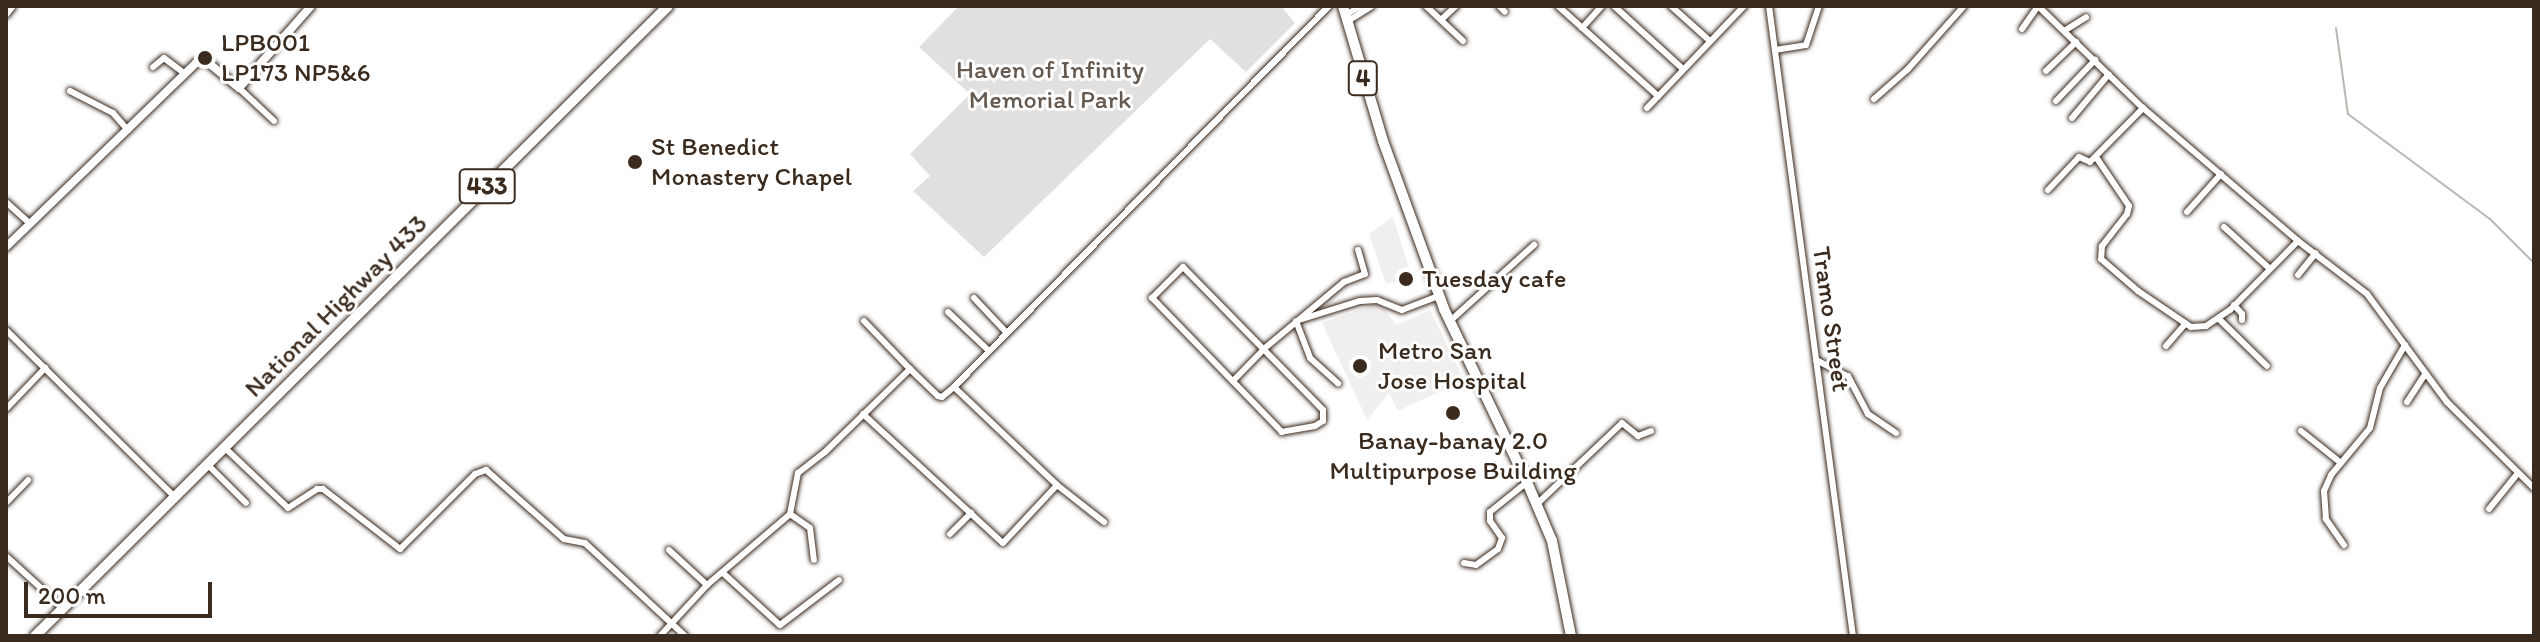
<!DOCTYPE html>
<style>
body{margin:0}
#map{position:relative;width:2540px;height:642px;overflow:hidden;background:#fff;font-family:Itim,sans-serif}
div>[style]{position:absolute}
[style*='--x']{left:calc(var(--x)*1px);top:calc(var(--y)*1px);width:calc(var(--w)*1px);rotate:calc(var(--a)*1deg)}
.built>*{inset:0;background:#f1efee}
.green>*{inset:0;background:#e2e0de}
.stream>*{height:2px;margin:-1px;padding:0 1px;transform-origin:1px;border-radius:1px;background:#bcb6b3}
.roads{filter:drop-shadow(0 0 2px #3b2a1e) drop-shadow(0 0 2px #3b2a1e)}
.minor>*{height:6px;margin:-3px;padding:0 3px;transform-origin:3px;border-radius:3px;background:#fff}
.tertiary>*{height:8px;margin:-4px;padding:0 4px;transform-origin:4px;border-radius:4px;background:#fff}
.primary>*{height:10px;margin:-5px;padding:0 5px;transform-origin:5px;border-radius:5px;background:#fff}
.trunk>*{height:10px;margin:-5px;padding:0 5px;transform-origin:5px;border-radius:5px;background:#fff}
.dots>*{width:22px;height:22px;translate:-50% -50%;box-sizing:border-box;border:4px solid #fff;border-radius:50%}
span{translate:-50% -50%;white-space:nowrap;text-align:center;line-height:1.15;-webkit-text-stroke:6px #fff;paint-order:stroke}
.shield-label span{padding:2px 6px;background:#fff;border:2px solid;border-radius:6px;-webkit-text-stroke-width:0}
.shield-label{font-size:24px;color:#3b2a1e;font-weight:700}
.poi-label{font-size:26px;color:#3b2a1e}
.left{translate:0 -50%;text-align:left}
.park-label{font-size:26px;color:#65584e}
.street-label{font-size:26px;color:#3b2a1e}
.frame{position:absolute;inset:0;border:8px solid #3b2a1e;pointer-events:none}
.scale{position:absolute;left:24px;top:582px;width:188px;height:36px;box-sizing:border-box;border:4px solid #3b2a1e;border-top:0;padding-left:10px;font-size:24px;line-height:28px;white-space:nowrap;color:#3b2a1e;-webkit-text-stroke:6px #fff;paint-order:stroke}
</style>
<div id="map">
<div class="built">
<div style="clip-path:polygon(1393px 217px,1412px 277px,1386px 284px,1369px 234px)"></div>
<div style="clip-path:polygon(1380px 302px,1396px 325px,1430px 310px,1464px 380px,1398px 411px,1389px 393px,1367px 420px,1322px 323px)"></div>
</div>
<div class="green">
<div style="clip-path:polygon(959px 6px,1281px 6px,1295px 23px,1246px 72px,1210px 39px,984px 257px,913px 191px,930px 176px,910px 154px,970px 94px,919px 47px)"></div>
</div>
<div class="stream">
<div style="--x:2336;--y:28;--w:87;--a:82.1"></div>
<div style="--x:2348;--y:114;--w:177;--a:36.5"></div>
<div style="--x:2490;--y:219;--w:62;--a:45"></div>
</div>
<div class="roads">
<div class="minor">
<div style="--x:1426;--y:6;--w:51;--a:43.4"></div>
<div style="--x:1499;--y:6;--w:8;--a:45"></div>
<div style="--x:1558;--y:6;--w:135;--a:42"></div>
<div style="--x:1614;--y:6;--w:93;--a:42.4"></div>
<div style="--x:1671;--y:6;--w:52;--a:41.9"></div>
<div style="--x:1769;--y:6;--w:636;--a:82.41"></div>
<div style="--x:2038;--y:6;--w:146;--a:44.2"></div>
<div style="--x:2143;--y:108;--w:204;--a:40.6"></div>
<div style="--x:2298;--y:241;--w:87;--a:37.5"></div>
<div style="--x:2367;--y:294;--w:134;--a:53.5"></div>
<div style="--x:2447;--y:402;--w:122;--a:44.7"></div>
<div style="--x:6;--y:15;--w:11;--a:-52"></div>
<div style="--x:1345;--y:15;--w:18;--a:-29"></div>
<div style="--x:1442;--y:19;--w:19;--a:-43"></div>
<div style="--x:1348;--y:21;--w:28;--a:-32"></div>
<div style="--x:1582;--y:28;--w:30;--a:-48"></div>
<div style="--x:2022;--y:29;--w:28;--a:-55"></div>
<div style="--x:2064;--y:31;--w:26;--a:-32"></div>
<div style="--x:1775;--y:50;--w:31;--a:-9"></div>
<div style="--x:1806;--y:45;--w:41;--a:-71.6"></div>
<div style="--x:153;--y:67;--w:14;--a:-39"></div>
<div style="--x:164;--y:58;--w:26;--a:37"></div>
<div style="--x:2046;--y:71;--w:42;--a:-44"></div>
<div style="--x:239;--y:88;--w:48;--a:43.3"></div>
<div style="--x:70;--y:91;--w:48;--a:27.1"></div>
<div style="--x:113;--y:113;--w:23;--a:49"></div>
<div style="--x:1874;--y:99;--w:45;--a:-41.4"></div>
<div style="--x:1908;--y:69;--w:84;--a:-48.4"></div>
<div style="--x:2056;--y:101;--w:57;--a:-46.4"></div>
<div style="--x:1647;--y:108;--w:141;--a:-46.4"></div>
<div style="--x:2072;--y:118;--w:57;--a:-49.9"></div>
<div style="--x:2096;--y:157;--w:59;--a:56"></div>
<div style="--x:2129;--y:206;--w:8;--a:104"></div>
<div style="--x:2127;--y:214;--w:41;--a:128"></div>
<div style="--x:2102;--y:246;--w:13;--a:94"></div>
<div style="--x:2101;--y:259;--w:49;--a:40.9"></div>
<div style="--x:2138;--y:291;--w:64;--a:34.2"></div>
<div style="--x:2191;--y:327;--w:15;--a:-4"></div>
<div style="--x:2206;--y:326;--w:29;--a:-34"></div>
<div style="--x:2230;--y:310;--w:97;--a:-45.4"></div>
<div style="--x:2048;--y:190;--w:45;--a:-46.8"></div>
<div style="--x:2079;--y:157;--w:12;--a:24"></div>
<div style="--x:2090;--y:162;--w:76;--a:-45.5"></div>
<div style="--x:6;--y:202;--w:31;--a:42"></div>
<div style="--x:2187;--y:212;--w:51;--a:-48.2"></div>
<div style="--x:2224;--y:227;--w:62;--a:42.4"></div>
<div style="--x:1183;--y:267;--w:200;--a:45.6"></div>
<div style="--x:1323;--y:410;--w:11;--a:90"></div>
<div style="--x:1323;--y:421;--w:9;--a:148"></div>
<div style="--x:1315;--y:426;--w:34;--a:170"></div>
<div style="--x:1282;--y:432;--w:187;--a:-134.1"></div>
<div style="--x:1152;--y:298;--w:44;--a:-45"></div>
<div style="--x:2298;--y:275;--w:28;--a:-51"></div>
<div style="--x:974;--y:298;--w:47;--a:46.7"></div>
<div style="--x:2234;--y:305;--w:12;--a:48"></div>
<div style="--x:2242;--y:314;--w:6;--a:90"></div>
<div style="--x:948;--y:312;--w:55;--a:43.5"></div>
<div style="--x:2219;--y:319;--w:67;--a:44.4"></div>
<div style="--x:1299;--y:320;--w:64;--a:-17.3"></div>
<div style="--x:1360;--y:301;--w:17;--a:-3"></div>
<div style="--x:1377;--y:300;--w:27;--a:22"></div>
<div style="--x:1402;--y:310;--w:40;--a:-21"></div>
<div style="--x:864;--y:321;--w:66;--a:46.2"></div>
<div style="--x:1296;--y:321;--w:40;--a:69"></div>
<div style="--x:1310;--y:358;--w:38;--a:42"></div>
<div style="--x:1449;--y:322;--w:115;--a:-42.2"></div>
<div style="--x:6;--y:330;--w:238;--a:44.7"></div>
<div style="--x:2166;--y:346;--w:30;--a:-49"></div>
<div style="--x:1816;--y:360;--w:36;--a:27"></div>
<div style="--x:1848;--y:376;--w:43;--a:62.2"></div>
<div style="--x:1868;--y:414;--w:34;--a:34"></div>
<div style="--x:1233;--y:381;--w:46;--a:-45.9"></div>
<div style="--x:1265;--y:348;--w:103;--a:-39.9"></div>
<div style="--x:1344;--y:282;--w:22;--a:-21"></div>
<div style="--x:1365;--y:274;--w:25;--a:-106"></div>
<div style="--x:2407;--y:402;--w:33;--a:-57"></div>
<div style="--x:6;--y:409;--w:57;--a:-46.4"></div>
<div style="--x:863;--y:414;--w:190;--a:42.7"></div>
<div style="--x:1003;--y:543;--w:79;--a:-47"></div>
<div style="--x:1057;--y:485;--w:142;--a:-136.4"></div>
<div style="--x:954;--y:387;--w:535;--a:-45.45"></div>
<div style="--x:2301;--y:431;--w:51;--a:38.7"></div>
<div style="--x:224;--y:447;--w:88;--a:43.6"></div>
<div style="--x:288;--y:508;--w:35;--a:-33"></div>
<div style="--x:317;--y:489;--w:6;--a:0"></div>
<div style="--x:323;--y:489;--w:98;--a:37.9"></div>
<div style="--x:400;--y:549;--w:106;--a:-45"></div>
<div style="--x:475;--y:474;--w:12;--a:-20"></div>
<div style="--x:486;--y:470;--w:104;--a:41.5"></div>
<div style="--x:564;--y:539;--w:21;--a:11"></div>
<div style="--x:585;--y:543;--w:137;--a:42.9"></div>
<div style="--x:207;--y:464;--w:55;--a:45"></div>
<div style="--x:1057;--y:485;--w:60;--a:38.2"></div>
<div style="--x:6;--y:503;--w:32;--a:-46"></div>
<div style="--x:1537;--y:504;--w:117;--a:-43.6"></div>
<div style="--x:1622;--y:423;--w:21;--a:39"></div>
<div style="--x:1638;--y:436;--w:14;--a:-21"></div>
<div style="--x:2489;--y:509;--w:46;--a:-51.1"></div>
<div style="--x:790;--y:514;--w:24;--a:35"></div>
<div style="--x:810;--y:528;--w:32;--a:83"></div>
<div style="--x:950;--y:534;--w:30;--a:-45"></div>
<div style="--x:2344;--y:545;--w:32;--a:-125"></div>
<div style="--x:2326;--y:519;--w:28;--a:-94"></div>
<div style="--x:2324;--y:491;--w:17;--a:-66"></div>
<div style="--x:2331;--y:475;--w:61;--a:-50.3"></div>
<div style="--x:2370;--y:428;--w:41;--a:-76"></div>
<div style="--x:2380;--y:388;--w:50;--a:-59.8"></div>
<div style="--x:669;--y:550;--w:52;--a:42.6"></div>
<div style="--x:6;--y:556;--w:77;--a:42.4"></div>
<div style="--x:1464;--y:563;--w:12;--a:9"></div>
<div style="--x:1476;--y:565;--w:27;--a:-36"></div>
<div style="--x:1498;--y:549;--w:12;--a:-70"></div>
<div style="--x:1502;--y:538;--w:21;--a:-125"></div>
<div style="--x:1490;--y:521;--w:9;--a:-90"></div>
<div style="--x:1490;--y:512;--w:46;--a:-38.9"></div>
<div style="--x:723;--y:573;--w:77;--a:42.4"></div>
<div style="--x:780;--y:625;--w:74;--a:-37.3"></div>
<div style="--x:660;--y:636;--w:69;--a:-47.3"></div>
<div style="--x:707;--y:585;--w:109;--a:-40.5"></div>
<div style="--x:790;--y:514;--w:42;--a:-79"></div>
<div style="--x:798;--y:473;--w:34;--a:-38"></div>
<div style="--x:825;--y:452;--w:119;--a:-44.3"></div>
<div style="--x:910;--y:369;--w:39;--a:44"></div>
<div style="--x:938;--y:396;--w:4;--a:14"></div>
<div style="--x:942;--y:397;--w:16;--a:-40"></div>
</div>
<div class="tertiary">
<div style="--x:6;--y:247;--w:264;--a:-44.1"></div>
<div style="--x:196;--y:63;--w:9;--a:-18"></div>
<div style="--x:205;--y:60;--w:44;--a:39.5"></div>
<div style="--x:239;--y:88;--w:109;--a:-48.7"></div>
</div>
<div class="primary">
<div style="--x:35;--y:636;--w:893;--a:-44.86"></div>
</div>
<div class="trunk">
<div style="--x:1343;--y:6;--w:141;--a:73.5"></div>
<div style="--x:1383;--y:141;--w:179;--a:70"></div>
<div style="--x:1444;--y:309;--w:192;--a:64.4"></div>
<div style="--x:1527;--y:482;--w:64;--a:67"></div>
<div style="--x:1552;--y:541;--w:97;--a:78.7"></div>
</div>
</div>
<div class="dots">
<div style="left:205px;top:58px;background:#3b2a1e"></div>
<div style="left:635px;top:162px;background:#3b2a1e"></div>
<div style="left:1406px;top:279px;background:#3b2a1e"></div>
<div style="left:1360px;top:366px;background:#3b2a1e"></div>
<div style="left:1453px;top:413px;background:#3b2a1e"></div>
</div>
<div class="shield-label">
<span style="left:1363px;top:78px">4</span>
<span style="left:487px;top:186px">433</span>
</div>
<div class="poi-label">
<span class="left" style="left:221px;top:58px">LPB001<br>LP173 NP5&amp;6</span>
<span class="left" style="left:651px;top:162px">St Benedict<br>Monastery Chapel</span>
<span class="left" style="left:1422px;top:279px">Tuesday cafe</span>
<span class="left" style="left:1378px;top:366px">Metro San<br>Jose Hospital</span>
<span style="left:1453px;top:456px">Banay-banay 2.0<br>Multipurpose Building</span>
</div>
<div class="park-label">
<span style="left:1050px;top:85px">Haven of Infinity<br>Memorial Park</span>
</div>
<div class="street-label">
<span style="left:336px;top:306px;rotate:-45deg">National Highway 433</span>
<span style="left:1831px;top:319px;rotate:82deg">Tramo Street</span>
</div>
<div class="frame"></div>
<div class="scale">200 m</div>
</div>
